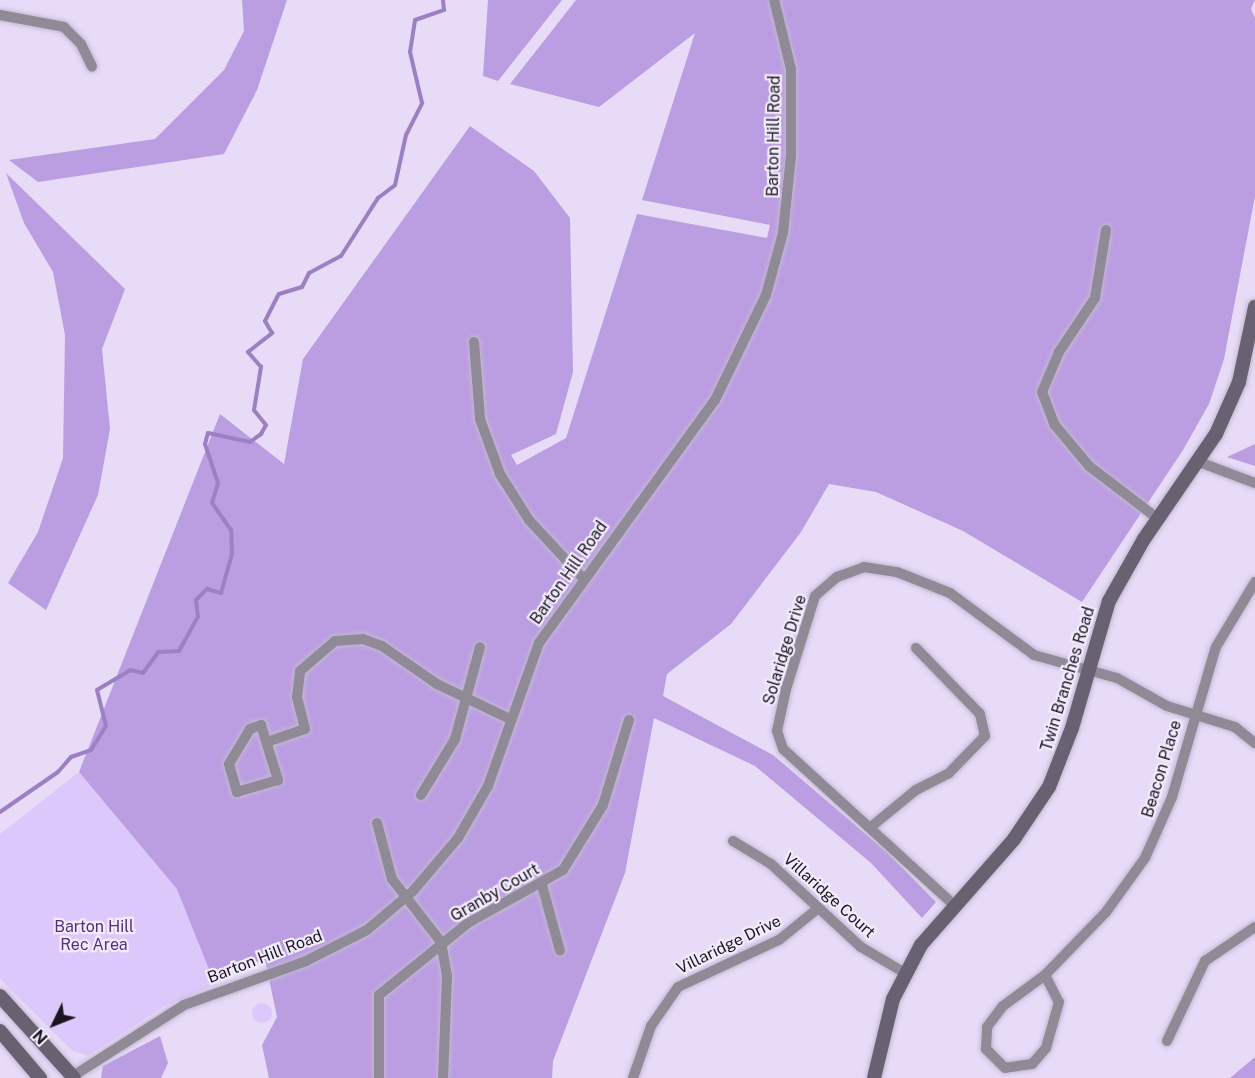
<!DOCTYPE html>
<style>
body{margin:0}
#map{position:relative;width:1255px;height:1078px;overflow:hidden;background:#e7dbf8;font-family:"Public Sans",sans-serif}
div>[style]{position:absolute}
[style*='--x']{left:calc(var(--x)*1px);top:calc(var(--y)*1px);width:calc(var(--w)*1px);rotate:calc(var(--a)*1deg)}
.green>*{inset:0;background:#ddc8fc}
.round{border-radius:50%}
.forest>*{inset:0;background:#bb9de2}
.stream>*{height:4px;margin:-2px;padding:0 2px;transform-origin:2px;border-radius:2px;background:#9c80c2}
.roads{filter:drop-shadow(0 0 2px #c2b8d1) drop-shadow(0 0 2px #c2b8d1)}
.street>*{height:10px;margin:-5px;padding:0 5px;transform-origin:5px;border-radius:5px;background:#8f8a96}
.secondary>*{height:14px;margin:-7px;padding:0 7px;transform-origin:7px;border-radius:7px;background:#686172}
span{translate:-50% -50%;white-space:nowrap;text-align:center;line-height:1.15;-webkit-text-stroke:4.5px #f2ebfd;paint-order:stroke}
.street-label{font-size:16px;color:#1a1620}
.park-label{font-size:16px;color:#562e7f}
.north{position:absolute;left:24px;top:994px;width:60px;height:60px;-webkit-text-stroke:4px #f2ebfd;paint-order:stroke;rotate:227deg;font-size:16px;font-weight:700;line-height:24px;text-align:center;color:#1a1620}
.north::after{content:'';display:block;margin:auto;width:21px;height:27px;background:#1a1620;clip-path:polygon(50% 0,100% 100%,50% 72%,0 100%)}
</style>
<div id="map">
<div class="green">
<div style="clip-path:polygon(79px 772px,178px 889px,216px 984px,163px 1007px,88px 1056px,71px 1050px,0 979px,0 834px)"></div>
<div class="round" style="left:252px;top:1003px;width:20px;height:20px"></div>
</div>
<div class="forest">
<div style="clip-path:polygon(242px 0,287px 0,257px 90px,224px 154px,38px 182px,9px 160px,155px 139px,224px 70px,244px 31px)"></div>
<div style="clip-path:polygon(488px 0,562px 0,498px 81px,483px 76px)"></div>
<div style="clip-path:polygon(576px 0,1255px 0,1251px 9px,1255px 18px,1255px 196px,1224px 359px,1209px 404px,1183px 450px,1082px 602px,963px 531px,876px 492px,829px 484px,801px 532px,731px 624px,667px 674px,663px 696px,773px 755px,888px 853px,936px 902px,922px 918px,871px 863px,755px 766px,654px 718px,625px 873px,553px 1061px,552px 1078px,269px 1078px,262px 1045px,277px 1017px,265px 960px,210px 972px,177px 889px,79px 772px,220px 414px,284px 464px,303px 359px,470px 126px,534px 171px,570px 218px,573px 372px,556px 434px,511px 455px,517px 465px,566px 438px,637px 214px,767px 238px,770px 225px,642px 200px,695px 33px,599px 107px,510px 84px)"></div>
<div style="clip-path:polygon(6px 173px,125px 289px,102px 349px,110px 429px,98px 495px,46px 610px,8px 583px,38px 532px,63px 458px,65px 335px,53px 272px,24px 223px)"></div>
<div style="clip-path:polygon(1255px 444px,1255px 466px,1227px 457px)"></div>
<div style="clip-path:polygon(160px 1036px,168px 1063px,161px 1078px,101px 1078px,103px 1066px)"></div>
<div style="clip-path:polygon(1255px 1057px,1255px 1078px,1230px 1078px)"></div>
</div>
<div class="stream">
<div style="--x:0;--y:812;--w:70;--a:-34.6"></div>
<div style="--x:58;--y:772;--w:20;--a:-49"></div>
<div style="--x:71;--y:757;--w:21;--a:-19"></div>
<div style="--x:91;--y:750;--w:28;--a:-58"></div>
<div style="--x:106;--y:726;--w:37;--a:-104"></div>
<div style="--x:97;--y:690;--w:39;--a:-31"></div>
<div style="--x:130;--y:670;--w:13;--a:13"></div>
<div style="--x:143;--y:673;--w:26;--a:-54"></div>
<div style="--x:158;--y:652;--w:21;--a:-3"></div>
<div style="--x:179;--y:651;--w:39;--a:-61"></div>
<div style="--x:198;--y:617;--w:17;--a:-97"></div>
<div style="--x:196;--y:600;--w:16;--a:-45"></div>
<div style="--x:207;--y:589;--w:15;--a:16"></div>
<div style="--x:221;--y:593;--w:41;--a:-74.2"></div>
<div style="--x:232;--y:554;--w:24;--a:-92"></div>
<div style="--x:231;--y:530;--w:33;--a:-125"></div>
<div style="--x:212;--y:503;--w:21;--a:-73"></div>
<div style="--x:218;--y:483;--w:41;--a:-108.4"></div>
<div style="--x:205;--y:444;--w:11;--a:-75"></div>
<div style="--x:208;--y:433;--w:43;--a:12.1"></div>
<div style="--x:250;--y:442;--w:14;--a:-36"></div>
<div style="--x:261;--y:434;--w:10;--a:-61"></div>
<div style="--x:266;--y:425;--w:19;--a:-129"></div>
<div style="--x:254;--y:410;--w:44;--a:-80.8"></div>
<div style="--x:261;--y:367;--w:20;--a:-131"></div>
<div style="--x:248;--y:352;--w:31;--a:-38"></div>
<div style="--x:272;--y:333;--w:14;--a:-120"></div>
<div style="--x:265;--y:321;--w:30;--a:-63"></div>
<div style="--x:279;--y:294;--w:24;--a:-17"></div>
<div style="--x:302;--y:287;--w:16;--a:-63"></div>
<div style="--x:309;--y:273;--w:36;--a:-28"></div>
<div style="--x:341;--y:256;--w:69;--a:-57.5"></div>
<div style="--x:378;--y:198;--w:21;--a:-37"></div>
<div style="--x:395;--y:185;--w:51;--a:-77.6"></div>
<div style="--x:406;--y:135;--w:36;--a:-63"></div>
<div style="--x:422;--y:103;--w:52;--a:-103.2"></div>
<div style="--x:410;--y:52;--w:32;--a:-81"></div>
<div style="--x:415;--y:20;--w:31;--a:-19"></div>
<div style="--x:444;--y:10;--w:10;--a:-96"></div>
</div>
<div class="roads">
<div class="street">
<div style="--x:0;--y:15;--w:65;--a:10.6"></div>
<div style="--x:64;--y:27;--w:24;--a:45"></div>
<div style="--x:81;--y:44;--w:25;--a:64"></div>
<div style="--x:1106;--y:230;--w:69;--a:99.2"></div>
<div style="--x:1095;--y:298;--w:65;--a:123.7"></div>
<div style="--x:1059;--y:352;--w:43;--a:113"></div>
<div style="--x:1042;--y:392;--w:34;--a:69"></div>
<div style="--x:1054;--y:424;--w:55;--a:50.2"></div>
<div style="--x:1089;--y:466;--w:86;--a:37.4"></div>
<div style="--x:474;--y:342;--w:77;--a:85.5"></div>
<div style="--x:480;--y:419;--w:59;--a:70"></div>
<div style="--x:500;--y:474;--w:54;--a:57.8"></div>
<div style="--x:529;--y:520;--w:78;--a:47.1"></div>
<div style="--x:1199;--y:462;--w:60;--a:20.6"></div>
<div style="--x:261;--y:725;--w:58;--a:72.8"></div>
<div style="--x:278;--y:780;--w:43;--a:163.7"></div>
<div style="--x:237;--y:792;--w:29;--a:-106"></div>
<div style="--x:229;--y:764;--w:41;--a:-59"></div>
<div style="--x:250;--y:729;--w:12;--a:-20"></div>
<div style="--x:267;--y:742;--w:40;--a:-18.9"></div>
<div style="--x:305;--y:729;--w:33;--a:-104"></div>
<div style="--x:297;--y:697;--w:26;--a:-83"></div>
<div style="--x:300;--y:671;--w:46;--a:-40.6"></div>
<div style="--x:335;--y:641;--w:28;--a:-4"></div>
<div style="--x:363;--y:639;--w:20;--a:20"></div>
<div style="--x:382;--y:646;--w:67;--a:34.6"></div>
<div style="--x:437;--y:684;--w:81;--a:25.6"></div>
<div style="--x:421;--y:795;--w:66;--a:-58.7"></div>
<div style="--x:455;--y:739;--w:95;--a:-74.8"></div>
<div style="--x:377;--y:823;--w:58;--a:75"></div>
<div style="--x:392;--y:879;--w:80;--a:52.1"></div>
<div style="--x:441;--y:942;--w:35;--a:80"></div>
<div style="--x:447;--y:976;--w:102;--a:92.2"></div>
<div style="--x:872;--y:826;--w:57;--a:-39.3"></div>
<div style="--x:916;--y:790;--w:36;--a:-27"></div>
<div style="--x:948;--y:774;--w:53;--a:-45.8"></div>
<div style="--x:985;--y:736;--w:23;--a:-103"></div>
<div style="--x:980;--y:714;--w:92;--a:-134.1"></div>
<div style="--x:733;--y:841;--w:44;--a:31.2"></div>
<div style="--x:771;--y:864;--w:122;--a:42.7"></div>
<div style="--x:861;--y:947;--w:51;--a:30.6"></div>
<div style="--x:542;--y:885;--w:68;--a:74.7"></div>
<div style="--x:954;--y:905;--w:231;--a:-137.6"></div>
<div style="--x:783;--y:749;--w:19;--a:-108"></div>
<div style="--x:777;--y:731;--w:43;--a:-77.9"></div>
<div style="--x:786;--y:689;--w:97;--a:-72.7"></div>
<div style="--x:815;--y:596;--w:29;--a:-41"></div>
<div style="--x:837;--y:577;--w:29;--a:-20"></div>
<div style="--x:864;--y:567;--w:33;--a:9"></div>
<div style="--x:897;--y:572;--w:57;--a:21.6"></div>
<div style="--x:950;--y:593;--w:104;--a:36.4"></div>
<div style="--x:1034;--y:655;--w:86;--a:15.5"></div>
<div style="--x:1117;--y:678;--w:57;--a:29.2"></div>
<div style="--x:1167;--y:706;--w:71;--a:17.2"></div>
<div style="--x:1235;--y:727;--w:26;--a:39"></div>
<div style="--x:1045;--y:975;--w:88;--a:-45.9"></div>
<div style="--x:1106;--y:912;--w:67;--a:-54.2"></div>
<div style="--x:1145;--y:858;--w:67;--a:-66.1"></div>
<div style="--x:1172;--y:797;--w:156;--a:-73.7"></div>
<div style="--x:1216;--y:647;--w:76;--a:-59"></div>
<div style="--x:1045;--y:975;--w:30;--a:63"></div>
<div style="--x:1059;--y:1002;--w:48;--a:105.8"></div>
<div style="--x:1046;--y:1048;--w:21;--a:131"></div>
<div style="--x:1032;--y:1064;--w:27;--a:172"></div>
<div style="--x:1005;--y:1068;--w:27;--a:-135"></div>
<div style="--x:986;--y:1049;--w:22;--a:-87"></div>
<div style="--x:987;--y:1027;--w:26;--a:-53"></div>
<div style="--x:1003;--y:1006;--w:52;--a:-36.4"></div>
<div style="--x:1167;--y:1041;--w:89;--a:-64.6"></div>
<div style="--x:1205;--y:961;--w:60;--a:-34.2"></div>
<div style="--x:70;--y:1078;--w:135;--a:-32.6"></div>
<div style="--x:184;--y:1005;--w:130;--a:-19.8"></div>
<div style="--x:306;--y:961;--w:68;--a:-26.9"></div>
<div style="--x:367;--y:930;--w:60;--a:-40.3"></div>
<div style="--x:413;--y:891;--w:70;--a:-49.7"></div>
<div style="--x:458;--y:838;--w:60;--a:-60"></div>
<div style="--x:488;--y:786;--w:152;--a:-70.4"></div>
<div style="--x:539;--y:643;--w:300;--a:-54.1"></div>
<div style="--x:715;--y:400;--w:117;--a:-64.1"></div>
<div style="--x:766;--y:295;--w:64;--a:-74.7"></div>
<div style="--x:783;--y:233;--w:77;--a:-84.1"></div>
<div style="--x:791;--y:156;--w:87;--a:-90"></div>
<div style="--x:791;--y:69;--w:71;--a:-103.8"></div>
<div style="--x:379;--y:1078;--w:83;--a:-90"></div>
<div style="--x:379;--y:995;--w:114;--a:-39"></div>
<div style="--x:468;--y:923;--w:109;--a:-29.2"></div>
<div style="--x:563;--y:870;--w:76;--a:-58.4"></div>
<div style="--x:603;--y:805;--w:89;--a:-73"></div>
<div style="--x:633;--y:1078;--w:55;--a:-70.9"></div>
<div style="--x:651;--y:1026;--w:47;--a:-55.3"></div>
<div style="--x:678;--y:987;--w:111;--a:-25"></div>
<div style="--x:779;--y:940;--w:49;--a:-39.2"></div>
</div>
<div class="secondary">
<div style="--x:0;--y:996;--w:110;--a:47.9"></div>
<div style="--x:0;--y:1031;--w:62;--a:49.6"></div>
<div style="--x:874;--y:1078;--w:81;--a:-76.5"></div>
<div style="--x:893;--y:999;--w:61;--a:-62.6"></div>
<div style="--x:921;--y:945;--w:141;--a:-48.7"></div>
<div style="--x:1014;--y:839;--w:63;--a:-56.1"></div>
<div style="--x:1049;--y:787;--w:63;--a:-68.7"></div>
<div style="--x:1072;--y:728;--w:132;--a:-73.8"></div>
<div style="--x:1109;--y:601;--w:71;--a:-60.6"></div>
<div style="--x:1144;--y:539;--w:127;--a:-55.6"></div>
<div style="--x:1216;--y:434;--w:57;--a:-66.1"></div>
<div style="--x:1239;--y:382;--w:77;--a:-78"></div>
</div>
</div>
<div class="street-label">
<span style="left:774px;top:136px;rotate:-89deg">Barton Hill Road</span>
<span style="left:569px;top:573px;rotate:-55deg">Barton Hill Road</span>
<span style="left:785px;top:650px;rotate:-73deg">Solaridge Drive</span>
<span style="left:1068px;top:679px;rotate:-73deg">Twin Branches Road</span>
<span style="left:1162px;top:769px;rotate:-73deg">Beacon Place</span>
<span style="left:495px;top:893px;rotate:-30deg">Granby Court</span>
<span style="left:829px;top:896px;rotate:42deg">Villaridge Court</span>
<span style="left:729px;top:945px;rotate:-26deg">Villaridge Drive</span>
<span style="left:265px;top:957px;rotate:-21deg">Barton Hill Road</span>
</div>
<div class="park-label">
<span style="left:94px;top:936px">Barton Hill<br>Rec Area</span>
</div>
<div class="north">N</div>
</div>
